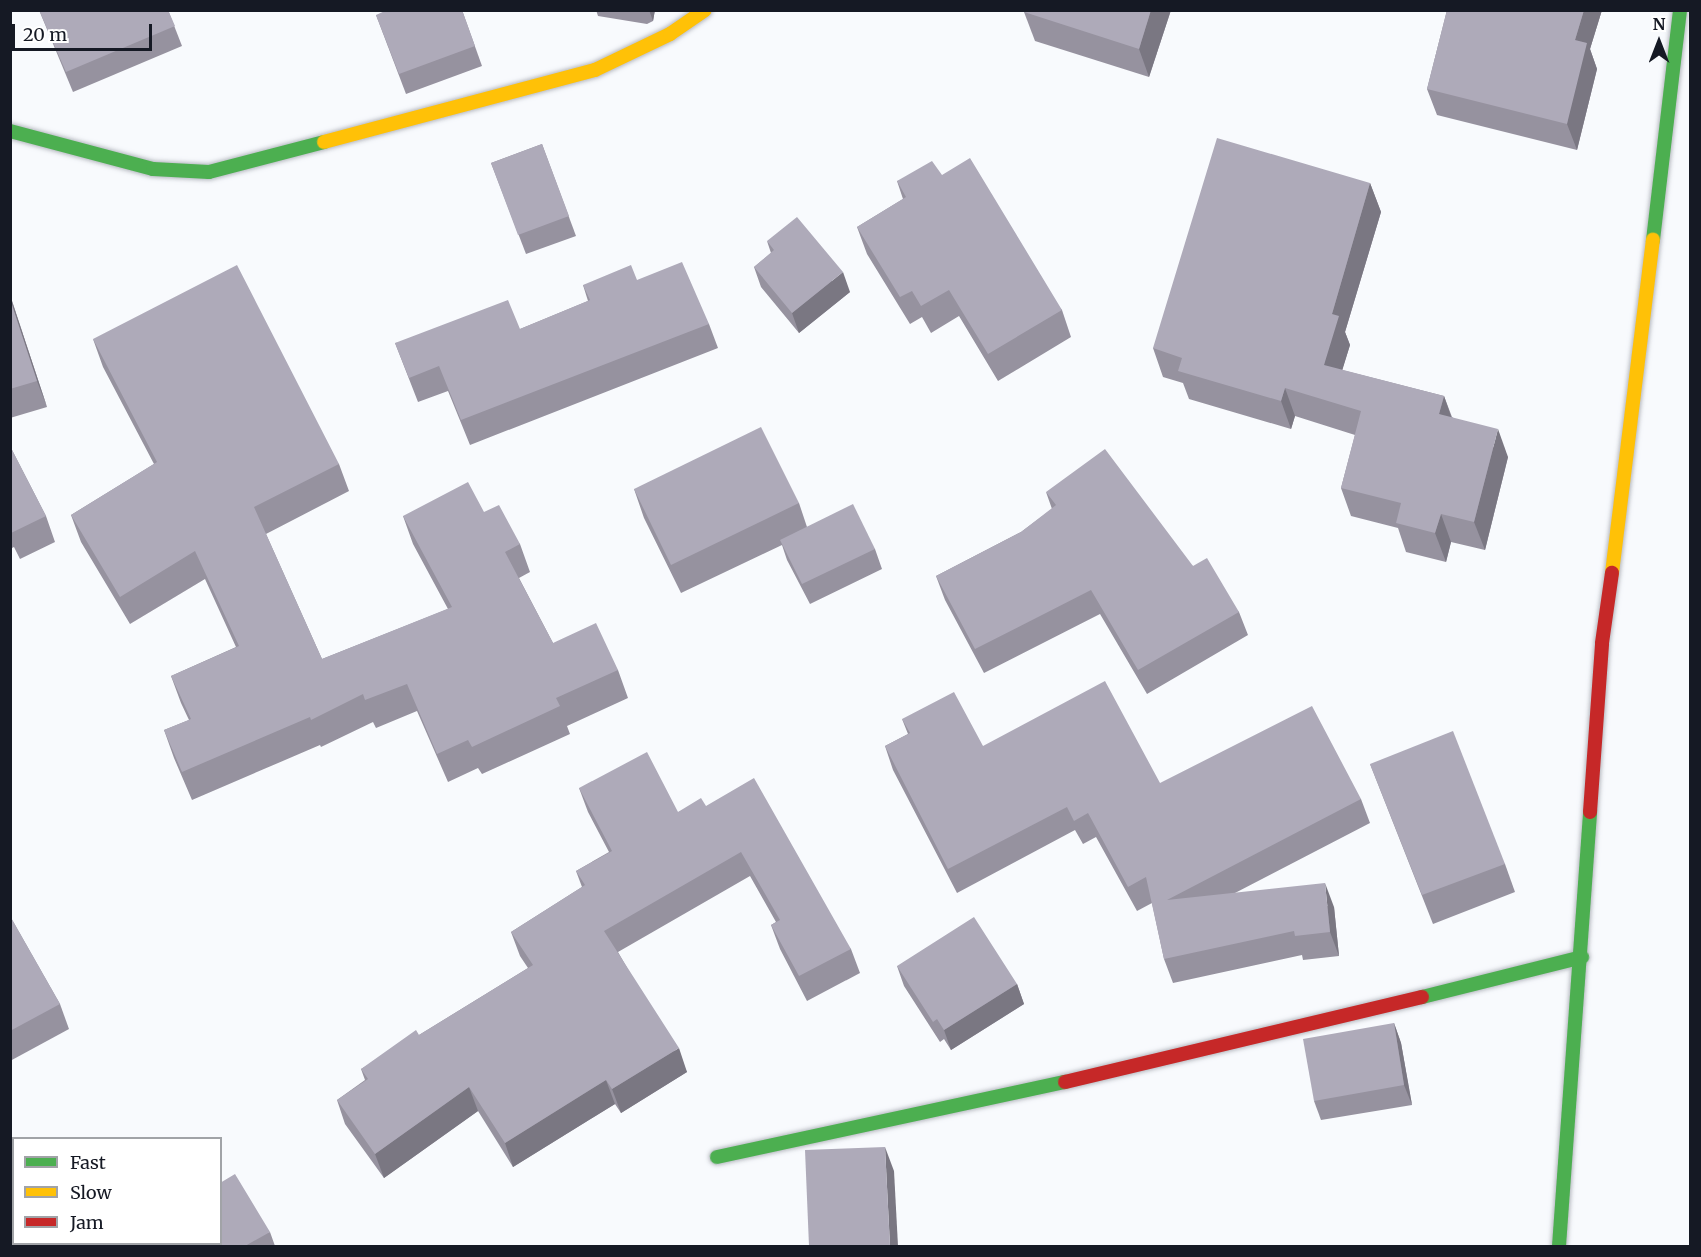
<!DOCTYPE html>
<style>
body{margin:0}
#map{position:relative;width:1701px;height:1257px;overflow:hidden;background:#f8fafd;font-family:Merriweather,serif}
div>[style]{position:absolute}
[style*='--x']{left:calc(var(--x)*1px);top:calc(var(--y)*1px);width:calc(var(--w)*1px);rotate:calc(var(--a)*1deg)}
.roads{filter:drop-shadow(0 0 2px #b8bbc2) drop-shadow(0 0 2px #b8bbc2)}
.fast>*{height:14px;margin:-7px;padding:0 7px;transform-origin:7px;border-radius:7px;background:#4caf50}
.slow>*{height:14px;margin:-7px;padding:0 7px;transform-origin:7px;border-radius:7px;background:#ffc107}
.jam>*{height:14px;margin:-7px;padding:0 7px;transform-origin:7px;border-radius:7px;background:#c62828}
.wall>*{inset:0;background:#96929f}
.shaded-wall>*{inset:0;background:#7a7782}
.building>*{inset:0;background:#aeaab9}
span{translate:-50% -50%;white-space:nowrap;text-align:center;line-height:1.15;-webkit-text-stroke:6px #fff;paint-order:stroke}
.frame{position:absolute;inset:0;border:12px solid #151924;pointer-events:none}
.legend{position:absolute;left:12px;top:1137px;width:210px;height:108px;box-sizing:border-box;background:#fff;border:2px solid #a1a3a7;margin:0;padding:8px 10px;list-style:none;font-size:18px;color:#151924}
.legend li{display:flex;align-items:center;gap:12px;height:30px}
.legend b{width:30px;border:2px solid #a1a3a7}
.north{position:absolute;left:1629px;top:12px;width:60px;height:60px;-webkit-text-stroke:4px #fff;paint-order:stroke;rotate:0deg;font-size:16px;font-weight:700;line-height:24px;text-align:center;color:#151924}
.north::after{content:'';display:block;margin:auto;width:21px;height:27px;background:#151924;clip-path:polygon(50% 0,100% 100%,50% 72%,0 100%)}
.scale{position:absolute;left:12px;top:24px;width:140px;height:27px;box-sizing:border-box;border:3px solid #151924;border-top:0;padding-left:8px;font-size:18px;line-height:21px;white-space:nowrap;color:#151924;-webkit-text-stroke:4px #fff;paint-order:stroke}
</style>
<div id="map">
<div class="roads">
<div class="fast">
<div style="--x:10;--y:131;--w:148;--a:14.9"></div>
<div style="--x:153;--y:169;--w:56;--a:3.1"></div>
<div style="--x:209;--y:172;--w:119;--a:-14.6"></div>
<div style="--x:1653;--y:240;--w:232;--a:-83.3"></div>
<div style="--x:1422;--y:997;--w:165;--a:-14"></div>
<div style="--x:717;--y:1157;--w:356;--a:-12.2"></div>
<div style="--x:1559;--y:1246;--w:435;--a:-85.9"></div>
</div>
<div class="slow">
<div style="--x:324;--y:142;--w:280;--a:-14.9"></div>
<div style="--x:595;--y:70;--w:83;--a:-25.6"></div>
<div style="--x:670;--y:34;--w:42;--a:-34.4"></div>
<div style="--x:1612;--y:573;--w:336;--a:-83"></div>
</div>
<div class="jam">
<div style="--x:1590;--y:812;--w:169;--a:-85.9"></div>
<div style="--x:1602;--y:643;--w:71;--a:-81.9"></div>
<div style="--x:1065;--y:1082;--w:367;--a:-13.4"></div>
</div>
</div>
<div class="wall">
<div style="clip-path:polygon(39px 10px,168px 10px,182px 46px,73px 92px)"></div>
<div style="clip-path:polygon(462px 10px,482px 66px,406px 94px,376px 15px)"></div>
<div style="clip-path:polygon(596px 10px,655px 10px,653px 21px,647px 24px,598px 16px)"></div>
<div style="clip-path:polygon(1025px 10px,1171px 10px,1149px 77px,1035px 41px,1024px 12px)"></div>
<div style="clip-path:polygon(1447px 10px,1602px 10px,1590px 49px,1597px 69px,1577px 150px,1437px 115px,1427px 89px)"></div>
<div style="clip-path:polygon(542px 144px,576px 236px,526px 254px,491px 163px)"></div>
<div style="clip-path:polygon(942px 175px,1062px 310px,1071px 337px,998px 381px,959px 316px,931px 333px,922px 317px,910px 324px,867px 254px,857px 227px,903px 199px,897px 181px)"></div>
<div style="clip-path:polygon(1370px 183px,1381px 212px,1345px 332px,1350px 345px,1342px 370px,1444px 396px,1452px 417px,1508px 457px,1485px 550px,1451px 542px,1446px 562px,1406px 552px,1398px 528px,1351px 516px,1341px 488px,1355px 435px,1295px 416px,1291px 429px,1189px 399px,1183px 383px,1163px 377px,1153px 348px)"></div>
<div style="clip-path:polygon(767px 241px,850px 292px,799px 333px,761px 287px,754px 267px,771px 253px)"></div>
<div style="clip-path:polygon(637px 280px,709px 324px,718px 348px,470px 445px,448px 391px,418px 402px,395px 343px,520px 329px,588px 301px,583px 285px)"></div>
<div style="clip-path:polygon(10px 295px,47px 407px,10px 418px)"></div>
<div style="clip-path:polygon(93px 339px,339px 464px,349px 491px,266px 534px,322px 659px,448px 609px,413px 544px,403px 516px,484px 512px,520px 544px,530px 572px,519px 578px,553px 643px,618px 670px,628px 698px,567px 726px,570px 734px,482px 774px,478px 768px,448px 782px,417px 711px,376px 728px,373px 722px,321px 747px,320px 745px,192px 800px,174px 758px,164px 730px,189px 720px,181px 703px,171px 676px,236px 647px,205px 579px,130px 624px,81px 542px,71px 515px,154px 464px,103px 367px)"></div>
<div style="clip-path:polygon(10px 446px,46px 516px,55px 542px,20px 559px,14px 547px,10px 549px)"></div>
<div style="clip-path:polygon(634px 489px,799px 503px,807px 527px,875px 549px,882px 569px,810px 604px,787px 560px,782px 545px,681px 593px,644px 518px)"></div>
<div style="clip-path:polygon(1046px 492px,1193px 566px,1239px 612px,1248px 635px,1147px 694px,1100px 614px,984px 673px,945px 600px,936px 576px,1021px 532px,1052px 509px)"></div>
<div style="clip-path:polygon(902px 719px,983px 746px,1160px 783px,1361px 799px,1370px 823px,1235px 893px,1334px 907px,1339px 956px,1303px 960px,1302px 955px,1173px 983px,1164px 959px,1152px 903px,1137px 911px,1096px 837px,1083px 844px,1075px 830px,957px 893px,893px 770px,885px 746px,908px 734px)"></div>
<div style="clip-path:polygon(1370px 764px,1505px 864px,1515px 892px,1433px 924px)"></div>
<div style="clip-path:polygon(579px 788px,678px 812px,706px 806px,851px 949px,860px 973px,807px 1001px,780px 949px,771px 925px,776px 922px,750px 876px,618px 952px,687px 1072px,621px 1113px,615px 1104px,513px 1167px,478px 1111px,384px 1178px,345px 1124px,337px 1100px,365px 1080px,361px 1069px,419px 1035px,528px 968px,520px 956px,511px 932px,582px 887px,576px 871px,609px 852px,588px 812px)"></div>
<div style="clip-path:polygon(10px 916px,60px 1004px,69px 1029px,10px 1061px)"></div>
<div style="clip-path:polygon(897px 966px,1017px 984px,1024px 1004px,951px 1050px,944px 1039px,940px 1042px,904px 986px)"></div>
<div style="clip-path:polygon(1394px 1023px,1401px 1043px,1412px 1105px,1321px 1120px,1314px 1101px)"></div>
<div style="clip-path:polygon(270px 1232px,275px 1246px,167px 1246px,165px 1244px,220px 1244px)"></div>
</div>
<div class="shaded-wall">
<div style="clip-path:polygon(649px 10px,655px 10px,653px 21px)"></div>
<div style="clip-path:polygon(1151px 10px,1171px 10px,1149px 77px,1139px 49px)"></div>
<div style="clip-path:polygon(1584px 10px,1602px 10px,1590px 49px,1597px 69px,1577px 150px,1567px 124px,1575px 40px)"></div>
<div style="clip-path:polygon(1370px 183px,1381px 212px,1345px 332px,1350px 345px,1335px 394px,1324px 365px,1332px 314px)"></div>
<div style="clip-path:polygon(843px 272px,850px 292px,799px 333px,792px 313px)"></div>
<div style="clip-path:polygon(10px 295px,47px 407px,37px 381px,10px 299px)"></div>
<div style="clip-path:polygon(1285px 388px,1295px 416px,1291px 429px,1281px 401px)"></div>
<div style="clip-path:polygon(1444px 396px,1454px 425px,1439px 414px)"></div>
<div style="clip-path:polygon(1498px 429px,1508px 457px,1485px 550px,1474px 522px)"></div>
<div style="clip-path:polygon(1441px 514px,1451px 542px,1446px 562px,1435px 533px)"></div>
<div style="clip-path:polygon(1325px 883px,1334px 907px,1339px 956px,1330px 932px)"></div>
<div style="clip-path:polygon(1017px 984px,1024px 1004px,951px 1050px,944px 1030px)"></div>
<div style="clip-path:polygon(1394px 1023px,1401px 1043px,1412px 1105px,1404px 1085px)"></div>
<div style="clip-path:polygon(679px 1048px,687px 1072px,621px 1113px,612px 1089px)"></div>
<div style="clip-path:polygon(606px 1080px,615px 1104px,513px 1167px,505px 1143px)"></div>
<div style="clip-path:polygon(469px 1087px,478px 1111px,384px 1178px,375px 1154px)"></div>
<div style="clip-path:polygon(885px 1147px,894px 1171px,898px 1246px,890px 1246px)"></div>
</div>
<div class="building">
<div style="clip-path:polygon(39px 10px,168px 10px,175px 26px,66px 72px)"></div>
<div style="clip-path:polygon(387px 10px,462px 10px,475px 46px,399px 74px,376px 15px)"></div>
<div style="clip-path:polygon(1025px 10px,1151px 10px,1139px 49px,1024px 12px)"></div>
<div style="clip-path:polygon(1447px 10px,1584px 10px,1575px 40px,1587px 43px,1567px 124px,1427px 89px)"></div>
<div style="clip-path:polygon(1217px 138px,1370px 183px,1332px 314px,1339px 316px,1324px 365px,1444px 396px,1439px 414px,1498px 429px,1474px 522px,1441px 514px,1435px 533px,1396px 523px,1401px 503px,1341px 488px,1361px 411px,1285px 388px,1281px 401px,1178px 371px,1182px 358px,1153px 348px)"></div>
<div style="clip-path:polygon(542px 144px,569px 216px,518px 235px,491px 163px)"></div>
<div style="clip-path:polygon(970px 158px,1062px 310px,988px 354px,949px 290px,921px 306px,912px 291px,900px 297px,857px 227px,906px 197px,897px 181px,932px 161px,942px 175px)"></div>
<div style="clip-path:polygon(797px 217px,843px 272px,792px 313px,754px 267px,774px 250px,767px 241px)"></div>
<div style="clip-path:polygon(682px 262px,709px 324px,461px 420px,439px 366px,409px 378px,395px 343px,508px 300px,520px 329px,590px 300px,583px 285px,631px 265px,637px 280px)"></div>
<div style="clip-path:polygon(237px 265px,339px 464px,254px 507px,322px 659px,452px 607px,403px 516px,468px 482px,484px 512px,499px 505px,520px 544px,505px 552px,553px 643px,596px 623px,618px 670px,556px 698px,560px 706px,472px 747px,468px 740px,437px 754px,407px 684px,365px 700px,363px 694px,311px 720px,310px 717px,182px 772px,164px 730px,191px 719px,171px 676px,239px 646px,195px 551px,120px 597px,71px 515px,157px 462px,93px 339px)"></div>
<div style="clip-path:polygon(10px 299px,37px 381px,10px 389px)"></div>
<div style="clip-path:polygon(761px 427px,799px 503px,671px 565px,634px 489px)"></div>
<div style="clip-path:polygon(10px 446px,46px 516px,11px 533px,10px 533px)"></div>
<div style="clip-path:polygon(1105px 449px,1193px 566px,1207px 558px,1239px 612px,1138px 670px,1091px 590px,975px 649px,936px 576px,1021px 532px,1056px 505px,1046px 492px)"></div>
<div style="clip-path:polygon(853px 504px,875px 549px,802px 584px,780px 540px)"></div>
<div style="clip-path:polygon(1105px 681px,1160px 783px,1312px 706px,1361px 799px,1167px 900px,1325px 883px,1330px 932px,1295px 936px,1294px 931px,1164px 959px,1146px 877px,1128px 887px,1088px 813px,1074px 821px,1067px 807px,948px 869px,885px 746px,910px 733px,902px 719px,954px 692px,983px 746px)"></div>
<div style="clip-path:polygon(1453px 731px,1505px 864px,1422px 895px,1370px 764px)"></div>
<div style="clip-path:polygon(647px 752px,678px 812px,701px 798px,706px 806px,754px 778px,851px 949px,799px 976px,771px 925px,780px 920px,741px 852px,604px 931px,679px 1048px,612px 1089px,606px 1080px,505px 1143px,469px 1087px,375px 1154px,337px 1100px,368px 1079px,361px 1069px,416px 1030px,419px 1035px,533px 965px,511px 932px,585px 885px,576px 871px,612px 851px,579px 788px)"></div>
<div style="clip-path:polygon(10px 916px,60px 1004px,10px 1031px)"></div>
<div style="clip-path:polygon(974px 917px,1017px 984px,944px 1030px,937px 1019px,933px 1022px,897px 966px)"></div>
<div style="clip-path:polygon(1394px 1023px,1404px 1085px,1314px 1101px,1303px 1039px)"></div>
<div style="clip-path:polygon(885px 1147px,890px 1246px,809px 1246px,805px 1150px)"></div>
<div style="clip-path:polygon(235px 1174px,270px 1232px,245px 1246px,172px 1246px,170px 1244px,220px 1244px,220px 1183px)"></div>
</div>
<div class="frame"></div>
<ul class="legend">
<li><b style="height:8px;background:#4caf50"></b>Fast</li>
<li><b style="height:8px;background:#ffc107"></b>Slow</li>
<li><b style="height:8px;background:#c62828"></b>Jam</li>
</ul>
<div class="north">N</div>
<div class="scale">20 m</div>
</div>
